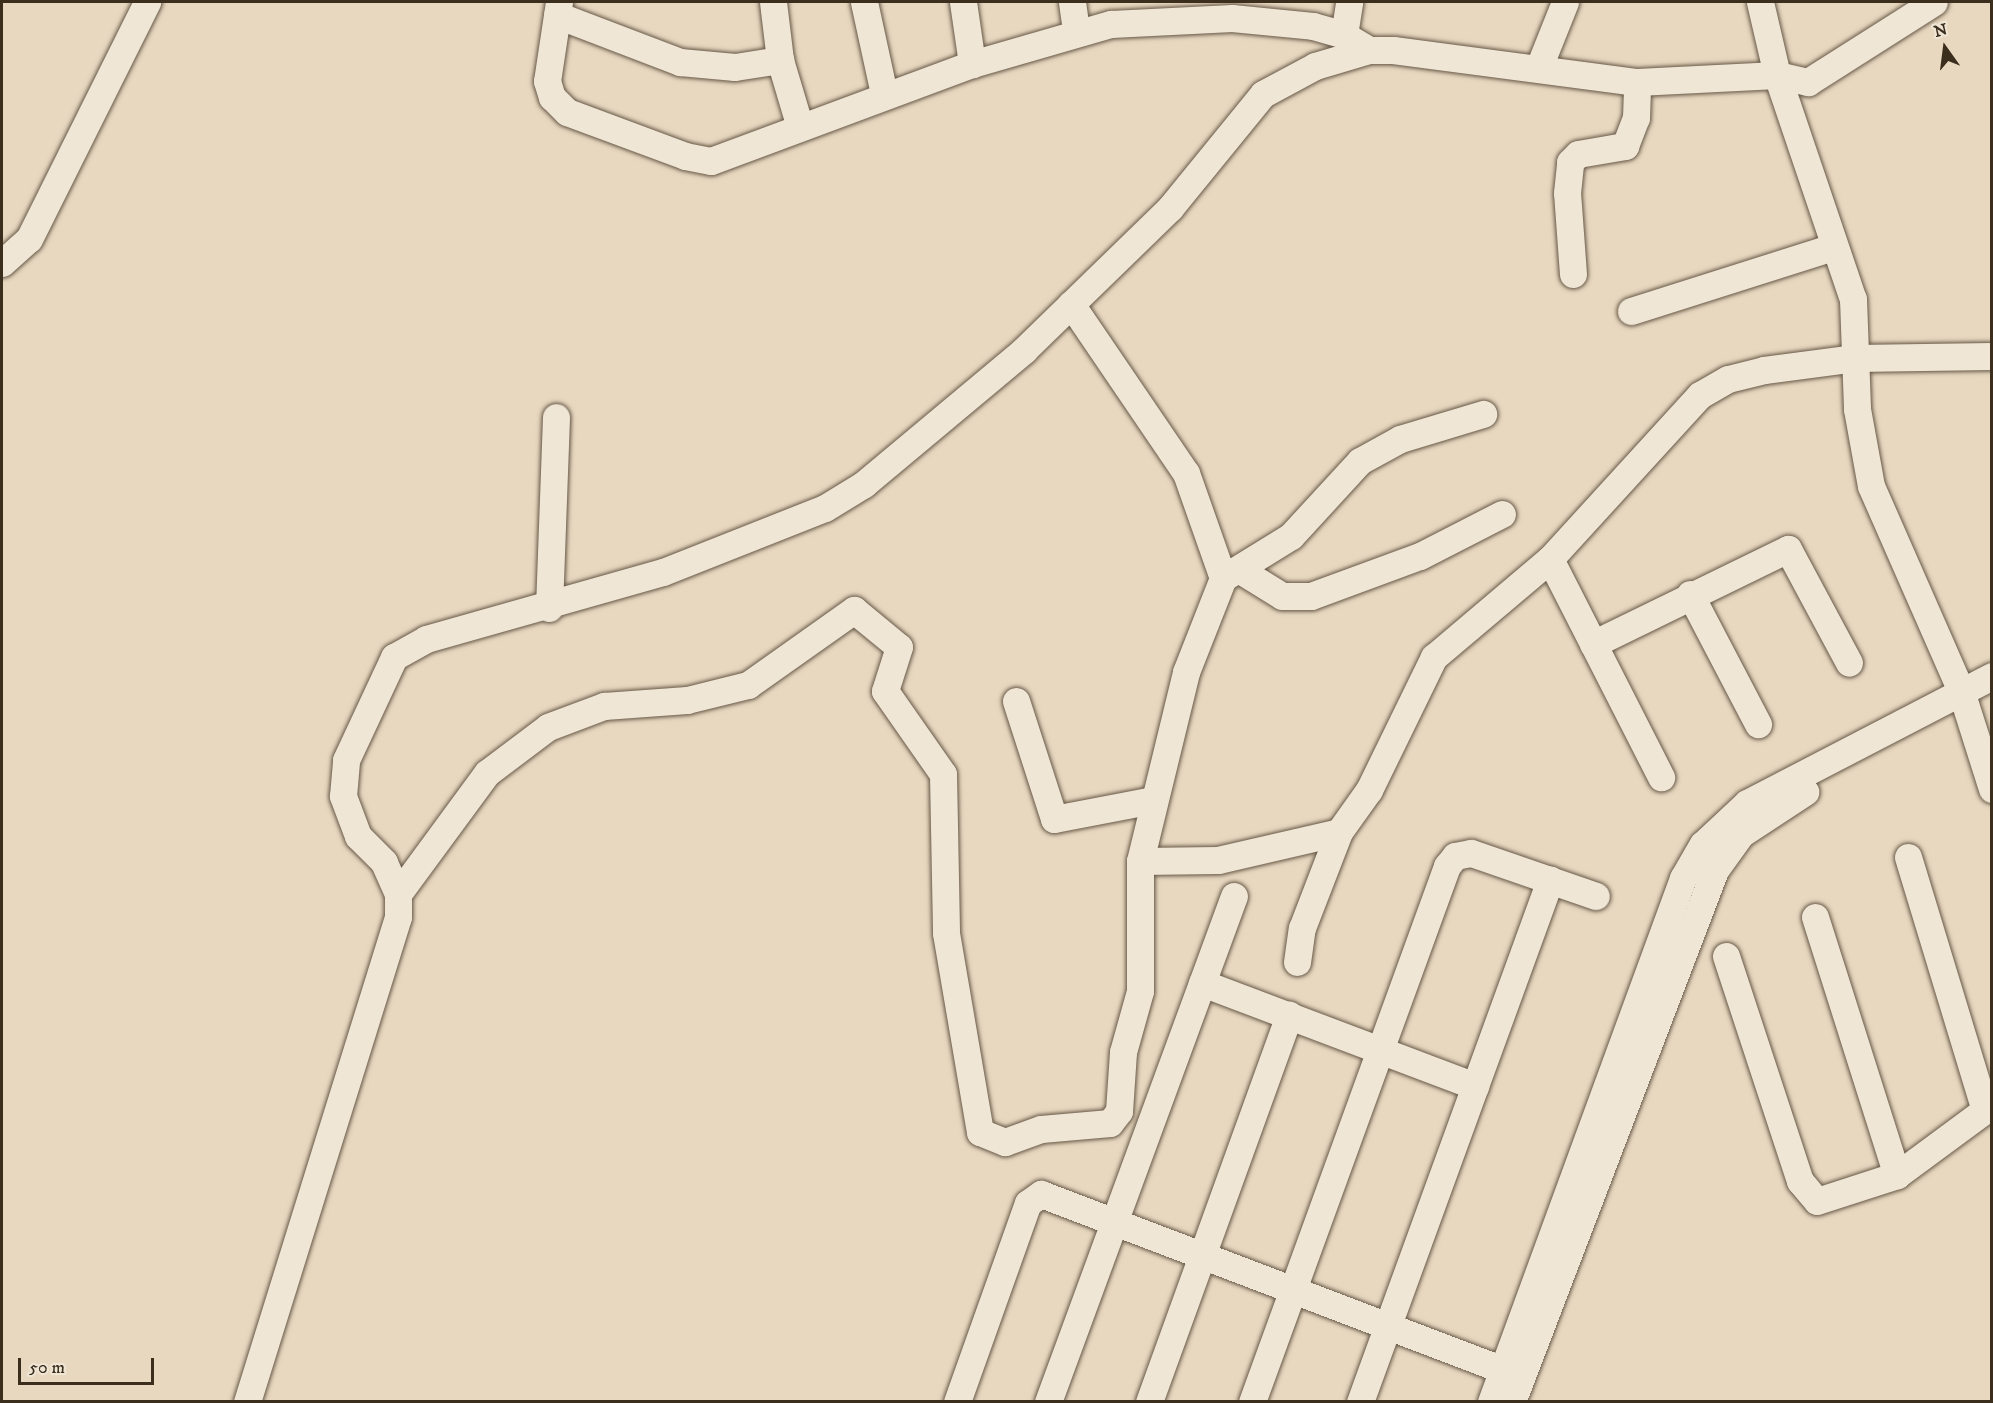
<!DOCTYPE html>
<style>
body{margin:0}
#map{position:relative;width:1993px;height:1403px;overflow:hidden;background:#e8d8c0;font-family:"IM FELL DW Pica",serif}
div>[style]{position:absolute}
[style*='--x']{left:calc(var(--x)*1px);top:calc(var(--y)*1px);width:calc(var(--w)*1px);rotate:calc(var(--a)*1deg)}
.roads{filter:drop-shadow(0 0 2px #665846) drop-shadow(0 0 2px #665846)}
.minor>*{height:27px;margin:-13.5px;padding:0 13.5px;transform-origin:13.5px;border-radius:13.5px;background:#f0e6d6}
span{translate:-50% -50%;white-space:nowrap;text-align:center;line-height:1.15;-webkit-text-stroke:6px #f0e6d6;paint-order:stroke}
.frame{position:absolute;inset:0;border:3px solid #3b2e1d;pointer-events:none}
.north{position:absolute;left:1915px;top:18px;width:60px;height:60px;-webkit-text-stroke:4px #f0e6d6;paint-order:stroke;rotate:346deg;font-size:16px;font-weight:700;line-height:24px;text-align:center;color:#3b2e1d}
.north::after{content:'';display:block;margin:auto;width:21px;height:27px;background:#3b2e1d;clip-path:polygon(50% 0,100% 100%,50% 72%,0 100%)}
.scale{position:absolute;left:18px;top:1358px;width:136px;height:27px;box-sizing:border-box;border:3px solid #3b2e1d;border-top:0;padding-left:8px;font-size:18px;line-height:21px;white-space:nowrap;color:#3b2e1d;-webkit-text-stroke:4px #f0e6d6;paint-order:stroke}
</style>
<div id="map">
<div class="roads">
<div class="minor">
<div style="--x:559;--y:2;--w:80;--a:98.6"></div>
<div style="--x:547;--y:81;--w:17;--a:73"></div>
<div style="--x:552;--y:97;--w:21;--a:45"></div>
<div style="--x:567;--y:112;--w:126;--a:20.4"></div>
<div style="--x:685;--y:156;--w:26;--a:11"></div>
<div style="--x:711;--y:161;--w:278;--a:-20.4"></div>
<div style="--x:972;--y:64;--w:145;--a:-16.1"></div>
<div style="--x:1111;--y:24;--w:121;--a:-2.8"></div>
<div style="--x:1232;--y:18;--w:81;--a:5.6"></div>
<div style="--x:1313;--y:26;--w:32;--a:16"></div>
<div style="--x:1344;--y:35;--w:29;--a:31"></div>
<div style="--x:773;--y:2;--w:58;--a:83.1"></div>
<div style="--x:780;--y:60;--w:70;--a:73.4"></div>
<div style="--x:864;--y:2;--w:94;--a:77.7"></div>
<div style="--x:963;--y:2;--w:63;--a:81.7"></div>
<div style="--x:1072;--y:2;--w:30;--a:82"></div>
<div style="--x:1760;--y:2;--w:75;--a:76.9"></div>
<div style="--x:1777;--y:75;--w:237;--a:71.3"></div>
<div style="--x:1853;--y:299;--w:110;--a:87.9"></div>
<div style="--x:1857;--y:409;--w:78;--a:79.7"></div>
<div style="--x:1871;--y:486;--w:224;--a:66.3"></div>
<div style="--x:1961;--y:691;--w:103;--a:72.4"></div>
<div style="--x:557;--y:15;--w:132;--a:20.9"></div>
<div style="--x:680;--y:62;--w:55;--a:5.2"></div>
<div style="--x:735;--y:67;--w:46;--a:-8.8"></div>
<div style="--x:1344;--y:35;--w:33;--a:-81"></div>
<div style="--x:1539;--y:67;--w:70;--a:-68.2"></div>
<div style="--x:2;--y:263;--w:36;--a:-42"></div>
<div style="--x:29;--y:239;--w:265;--a:-63.5"></div>
<div style="--x:1573;--y:274;--w:81;--a:-94.2"></div>
<div style="--x:1567;--y:193;--w:31;--a:-84"></div>
<div style="--x:1570;--y:162;--w:11;--a:-45"></div>
<div style="--x:1578;--y:154;--w:48;--a:-9.7"></div>
<div style="--x:1625;--y:146;--w:30;--a:-69"></div>
<div style="--x:1636;--y:118;--w:36;--a:-88"></div>
<div style="--x:1071;--y:304;--w:204;--a:55.8"></div>
<div style="--x:1186;--y:473;--w:111;--a:70.6"></div>
<div style="--x:1631;--y:311;--w:212;--a:-17.6"></div>
<div style="--x:1550;--y:559;--w:245;--a:63"></div>
<div style="--x:1240;--y:570;--w:49;--a:31.8"></div>
<div style="--x:1282;--y:596;--w:29;--a:0"></div>
<div style="--x:1311;--y:596;--w:116;--a:-20.2"></div>
<div style="--x:1420;--y:556;--w:92;--a:-27.1"></div>
<div style="--x:1690;--y:594;--w:147;--a:62.4"></div>
<div style="--x:549;--y:608;--w:191;--a:-87.9"></div>
<div style="--x:1593;--y:644;--w:217;--a:-26"></div>
<div style="--x:1788;--y:549;--w:129;--a:61.8"></div>
<div style="--x:1016;--y:701;--w:124;--a:72.1"></div>
<div style="--x:1054;--y:819;--w:101;--a:-10.9"></div>
<div style="--x:1908;--y:857;--w:265;--a:73.1"></div>
<div style="--x:1140;--y:861;--w:78;--a:-0.7"></div>
<div style="--x:1218;--y:860;--w:124;--a:-13"></div>
<div style="--x:1339;--y:832;--w:52;--a:-54.5"></div>
<div style="--x:1369;--y:790;--w:148;--a:-64"></div>
<div style="--x:1434;--y:657;--w:152;--a:-40.2"></div>
<div style="--x:1550;--y:559;--w:222;--a:-47.6"></div>
<div style="--x:1700;--y:395;--w:32;--a:-30"></div>
<div style="--x:1728;--y:379;--w:37;--a:-14"></div>
<div style="--x:1764;--y:370;--w:92;--a:-7.5"></div>
<div style="--x:1855;--y:358;--w:137;--a:-0.8"></div>
<div style="--x:398;--y:894;--w:150;--a:-53.7"></div>
<div style="--x:487;--y:773;--w:76;--a:-37"></div>
<div style="--x:548;--y:727;--w:60;--a:-20.6"></div>
<div style="--x:604;--y:706;--w:83;--a:-4.1"></div>
<div style="--x:687;--y:700;--w:63;--a:-13.8"></div>
<div style="--x:748;--y:685;--w:130;--a:-35.3"></div>
<div style="--x:854;--y:610;--w:58;--a:39.4"></div>
<div style="--x:899;--y:647;--w:46;--a:107.7"></div>
<div style="--x:885;--y:691;--w:101;--a:55.1"></div>
<div style="--x:943;--y:774;--w:159;--a:88.9"></div>
<div style="--x:946;--y:933;--w:202;--a:80.3"></div>
<div style="--x:980;--y:1132;--w:27;--a:22"></div>
<div style="--x:1005;--y:1142;--w:38;--a:-20"></div>
<div style="--x:1041;--y:1129;--w:69;--a:-5"></div>
<div style="--x:1110;--y:1123;--w:15;--a:-53"></div>
<div style="--x:1119;--y:1111;--w:59;--a:-86.1"></div>
<div style="--x:1123;--y:1052;--w:63;--a:-74.4"></div>
<div style="--x:1140;--y:991;--w:130;--a:-90"></div>
<div style="--x:1140;--y:861;--w:195;--a:-76.3"></div>
<div style="--x:1186;--y:672;--w:101;--a:-68.5"></div>
<div style="--x:1223;--y:578;--w:80;--a:-31.7"></div>
<div style="--x:1291;--y:536;--w:102;--a:-47.4"></div>
<div style="--x:1360;--y:461;--w:46;--a:-28.8"></div>
<div style="--x:1400;--y:439;--w:87;--a:-16.8"></div>
<div style="--x:1815;--y:917;--w:271;--a:72.4"></div>
<div style="--x:1726;--y:956;--w:237;--a:71.8"></div>
<div style="--x:1800;--y:1181;--w:26;--a:50"></div>
<div style="--x:1817;--y:1201;--w:84;--a:-18"></div>
<div style="--x:1897;--y:1175;--w:118;--a:-36.4"></div>
<div style="--x:1297;--y:962;--w:34;--a:-82"></div>
<div style="--x:1302;--y:928;--w:103;--a:-68.9"></div>
<div style="--x:1202;--y:983;--w:292;--a:20.7"></div>
<div style="--x:247;--y:1402;--w:508;--a:-72.71"></div>
<div style="--x:398;--y:917;--w:23;--a:-90"></div>
<div style="--x:398;--y:894;--w:35;--a:-114"></div>
<div style="--x:384;--y:862;--w:37;--a:-135"></div>
<div style="--x:358;--y:836;--w:43;--a:-110.6"></div>
<div style="--x:343;--y:796;--w:36;--a:-85"></div>
<div style="--x:346;--y:760;--w:114;--a:-65"></div>
<div style="--x:394;--y:657;--w:37;--a:-29"></div>
<div style="--x:426;--y:639;--w:246;--a:-15.8"></div>
<div style="--x:663;--y:572;--w:174;--a:-21.6"></div>
<div style="--x:825;--y:508;--w:46;--a:-31.6"></div>
<div style="--x:864;--y:484;--w:209;--a:-39.9"></div>
<div style="--x:1024;--y:350;--w:204;--a:-44.2"></div>
<div style="--x:1170;--y:208;--w:147;--a:-50.8"></div>
<div style="--x:1263;--y:94;--w:59;--a:-28.3"></div>
<div style="--x:1315;--y:66;--w:56;--a:-16.5"></div>
<div style="--x:1369;--y:50;--w:24;--a:0"></div>
<div style="--x:1393;--y:50;--w:246;--a:7.5"></div>
<div style="--x:1637;--y:82;--w:140;--a:-2.9"></div>
<div style="--x:1777;--y:75;--w:32;--a:13"></div>
<div style="--x:1808;--y:82;--w:149;--a:-32.4"></div>
<div style="--x:957;--y:1402;--w:211;--a:-70.4"></div>
<div style="--x:1028;--y:1203;--w:16;--a:-35"></div>
<div style="--x:1041;--y:1194;--w:511;--a:20.84"></div>
<div style="--x:1048;--y:1402;--w:539;--a:-69.82"></div>
<div style="--x:1149;--y:1402;--w:412;--a:-70.1"></div>
<div style="--x:1252;--y:1402;--w:570;--a:-70.01"></div>
<div style="--x:1447;--y:866;--w:13;--a:-51"></div>
<div style="--x:1455;--y:856;--w:16;--a:-11"></div>
<div style="--x:1471;--y:853;--w:132;--a:19"></div>
<div style="--x:1360;--y:1402;--w:556;--a:-70"></div>
<div style="--x:1491;--y:1402;--w:558;--a:-69.88"></div>
<div style="--x:1683;--y:878;--w:39;--a:-60"></div>
<div style="--x:1703;--y:844;--w:60;--a:-43"></div>
<div style="--x:1747;--y:803;--w:276;--a:-27.4"></div>
<div style="--x:1512;--y:1402;--w:569;--a:-69.11"></div>
<div style="--x:1715;--y:870;--w:44;--a:-54.2"></div>
<div style="--x:1741;--y:834;--w:77;--a:-33.3"></div>
</div>
</div>
<div class="frame"></div>
<div class="north">N</div>
<div class="scale">50 m</div>
</div>
